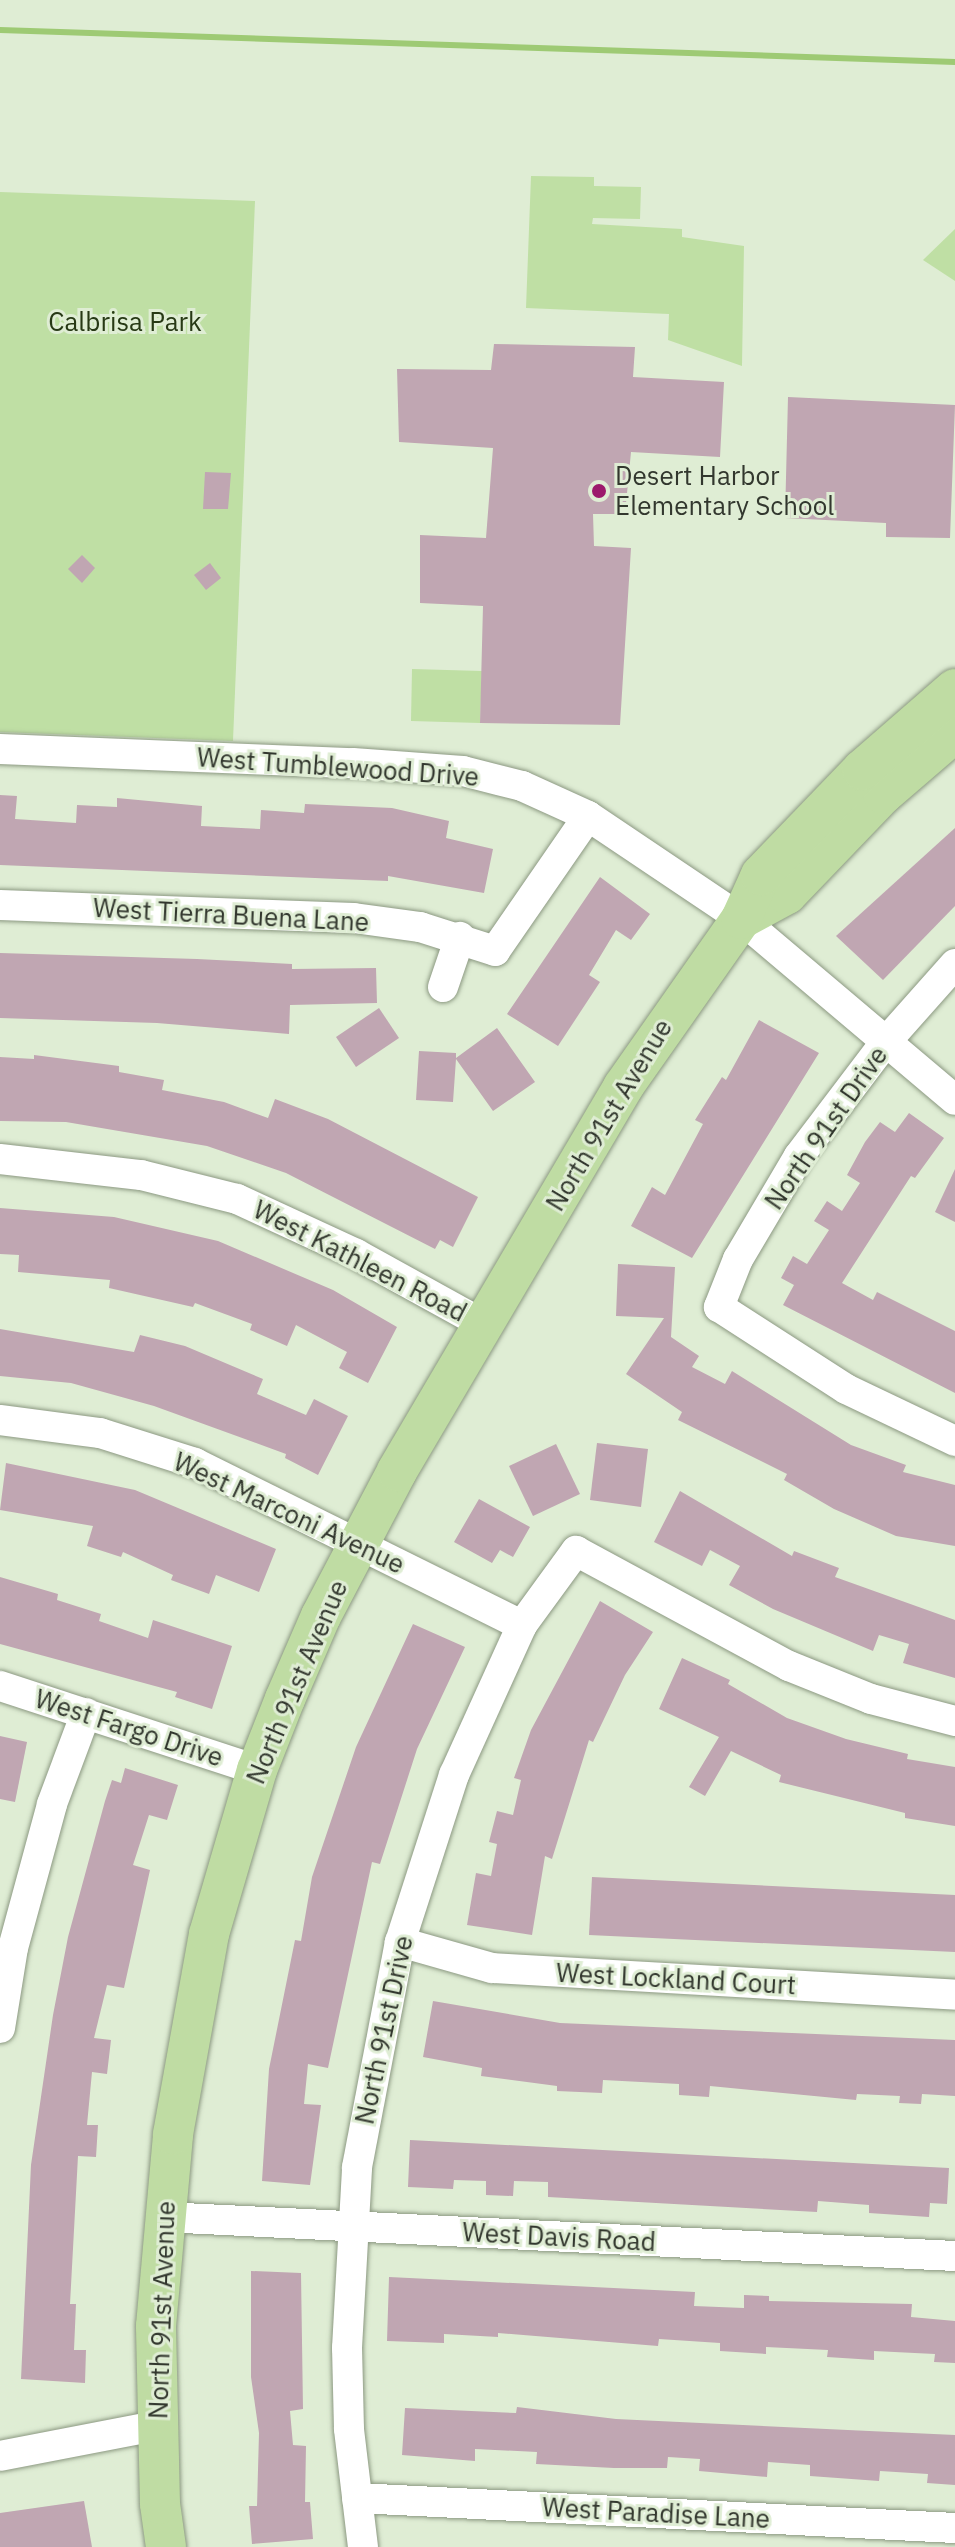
<!DOCTYPE html>
<style>
body{margin:0}
#map{position:relative;width:955px;height:2547px;overflow:hidden;background:#dfedd4;font-family:"IBM Plex Sans",sans-serif}
div>[style]{position:absolute}
[style*='--x']{left:calc(var(--x)*1px);top:calc(var(--y)*1px);width:calc(var(--w)*1px);rotate:calc(var(--a)*1deg)}
.green>*{inset:0;background:#bfdfa4}
.stream>*{height:6px;margin:-3px;padding:0 3px;transform-origin:3px;border-radius:3px;background:#9eca74}
.building>*{inset:0;background:#c0a6b2}
.roads{filter:drop-shadow(0 0 2px #8c9982) drop-shadow(0 0 2px #8c9982)}
.minor>*{height:30px;margin:-15px;padding:0 15px;transform-origin:15px;border-radius:15px;background:#fff}
.major>*{height:40px;margin:-20px;padding:0 20px;transform-origin:20px;border-radius:20px;background:#bfdca3}
.dots>*{width:22px;height:22px;translate:-50% -50%;box-sizing:border-box;border:4px solid #dfedd4;border-radius:50%}
span{translate:-50% -50%;white-space:nowrap;text-align:center;line-height:1.15;-webkit-text-stroke:6px #dfedd4;paint-order:stroke}
.park-label{font-size:26px;color:#273915}
.poi-label{font-size:26px;color:#32372e}
.left{translate:0 -50%;text-align:left}
.street-label{font-size:26px;color:#32372e}
</style>
<div id="map">
<div class="green">
<div style="clip-path:polygon(531px 176px,594px 177px,594px 186px,641px 187px,640px 219px,593px 218px,592px 224px,682px 229px,682px 237px,744px 246px,742px 366px,668px 340px,669px 314px,526px 308px)"></div>
<div style="clip-path:polygon(0 192px,255px 201px,233px 741px,0 732px)"></div>
<div style="clip-path:polygon(955px 229px,955px 281px,923px 260px)"></div>
<div style="clip-path:polygon(412px 669px,482px 671px,480px 723px,411px 721px)"></div>
</div>
<div class="stream">
<div style="--x:0;--y:30;--w:956;--a:1.92"></div>
</div>
<div class="building">
<div style="clip-path:polygon(494px 344px,635px 347px,633px 377px,724px 382px,720px 457px,631px 452px,625px 514px,593px 514px,594px 546px,631px 548px,620px 725px,480px 723px,483px 606px,420px 603px,420px 535px,486px 538px,493px 448px,399px 442px,397px 369px,491px 370px)"></div>
<div style="clip-path:polygon(788px 397px,955px 405px,950px 538px,886px 537px,886px 523px,785px 518px)"></div>
<div style="clip-path:polygon(205px 472px,231px 473px,228px 509px,203px 509px)"></div>
<div style="clip-path:polygon(82px 555px,95px 568px,82px 583px,68px 569px)"></div>
<div style="clip-path:polygon(210px 563px,221px 578px,206px 590px,194px 575px)"></div>
<div style="clip-path:polygon(0 795px,17px 796px,15px 819px,76px 823px,77px 805px,117px 807px,117px 798px,202px 806px,201px 826px,260px 829px,261px 810px,304px 813px,305px 804px,392px 808px,449px 821px,446px 838px,493px 849px,484px 893px,388px 876px,388px 881px,0 865px)"></div>
<div style="clip-path:polygon(955px 828px,955px 906px,883px 980px,836px 936px)"></div>
<div style="clip-path:polygon(600px 877px,650px 914px,631px 940px,616px 930px,589px 975px,600px 982px,558px 1046px,507px 1014px)"></div>
<div style="clip-path:polygon(0 953px,197px 959px,292px 964px,292px 969px,376px 968px,377px 1003px,290px 1005px,289px 1034px,157px 1023px,0 1018px)"></div>
<div style="clip-path:polygon(379px 1008px,399px 1038px,356px 1067px,336px 1037px)"></div>
<div style="clip-path:polygon(759px 1020px,819px 1053px,692px 1258px,631px 1226px,652px 1187px,665px 1195px,703px 1124px,695px 1120px,722px 1077px,726px 1080px)"></div>
<div style="clip-path:polygon(497px 1028px,535px 1082px,493px 1111px,456px 1059px,453px 1102px,416px 1100px,419px 1051px,456px 1053px,456px 1058px)"></div>
<div style="clip-path:polygon(34px 1055px,119px 1066px,119px 1072px,164px 1080px,162px 1090px,224px 1102px,268px 1118px,275px 1099px,328px 1119px,478px 1197px,453px 1247px,440px 1240px,435px 1249px,286px 1173px,207px 1146px,66px 1122px,0 1121px,0 1057px,34px 1059px)"></div>
<div style="clip-path:polygon(909px 1113px,944px 1138px,915px 1178px,911px 1176px,842px 1283px,873px 1300px,877px 1292px,955px 1331px,955px 1393px,783px 1305px,794px 1285px,781px 1278px,793px 1256px,807px 1264px,829px 1230px,814px 1221px,827px 1201px,842px 1211px,860px 1183px,847px 1175px,865px 1142px,880px 1122px,895px 1132px)"></div>
<div style="clip-path:polygon(955px 1169px,955px 1222px,935px 1212px)"></div>
<div style="clip-path:polygon(0 1208px,114px 1217px,218px 1241px,333px 1290px,397px 1327px,368px 1383px,339px 1368px,347px 1352px,296px 1325px,287px 1346px,250px 1330px,252px 1324px,195px 1303px,193px 1307px,109px 1288px,110px 1280px,18px 1272px,19px 1255px,0 1254px)"></div>
<div style="clip-path:polygon(618px 1264px,675px 1267px,671px 1337px,699px 1356px,692px 1367px,725px 1384px,732px 1371px,851px 1445px,906px 1465px,903px 1472px,955px 1485px,955px 1546px,896px 1536px,834px 1509px,784px 1480px,787px 1474px,678px 1420px,682px 1412px,626px 1374px,664px 1318px,616px 1316px)"></div>
<div style="clip-path:polygon(0 1329px,134px 1352px,140px 1335px,185px 1346px,263px 1379px,257px 1394px,306px 1415px,314px 1399px,348px 1416px,318px 1475px,285px 1458px,286px 1454px,154px 1406px,71px 1383px,0 1376px)"></div>
<div style="clip-path:polygon(597px 1443px,648px 1449px,641px 1507px,590px 1500px)"></div>
<div style="clip-path:polygon(556px 1444px,580px 1494px,533px 1516px,509px 1466px)"></div>
<div style="clip-path:polygon(6px 1463px,135px 1490px,276px 1549px,259px 1592px,216px 1575px,209px 1594px,171px 1580px,173px 1575px,123px 1552px,121px 1557px,87px 1546px,93px 1526px,0 1510px)"></div>
<div style="clip-path:polygon(680px 1491px,792px 1556px,794px 1551px,839px 1568px,835px 1577px,955px 1620px,955px 1678px,903px 1663px,909px 1644px,879px 1635px,873px 1651px,773px 1609px,729px 1585px,740px 1566px,710px 1550px,702px 1566px,654px 1542px)"></div>
<div style="clip-path:polygon(479px 1499px,530px 1527px,513px 1557px,500px 1550px,492px 1563px,454px 1542px)"></div>
<div style="clip-path:polygon(0 1577px,58px 1594px,57px 1600px,101px 1614px,99px 1621px,148px 1638px,153px 1620px,232px 1646px,212px 1709px,175px 1697px,177px 1692px,0 1644px)"></div>
<div style="clip-path:polygon(600px 1601px,653px 1632px,625px 1675px,593px 1742px,589px 1740px,552px 1859px,545px 1856px,532px 1935px,467px 1925px,476px 1873px,491px 1876px,497px 1844px,489px 1842px,497px 1811px,513px 1815px,521px 1780px,514px 1778px,531px 1730px)"></div>
<div style="clip-path:polygon(413px 1624px,465px 1647px,417px 1749px,380px 1864px,372px 1862px,328px 2068px,308px 2064px,304px 2104px,321px 2105px,310px 2185px,262px 2181px,269px 2069px,295px 1940px,301px 1941px,312px 1877px,356px 1747px)"></div>
<div style="clip-path:polygon(682px 1658px,730px 1680px,728px 1684px,787px 1718px,846px 1739px,908px 1754px,907px 1759px,955px 1767px,955px 1826px,905px 1818px,905px 1813px,779px 1782px,781px 1775px,731px 1751px,705px 1796px,689px 1787px,719px 1737px,659px 1709px)"></div>
<div style="clip-path:polygon(0 1736px,27px 1742px,15px 1802px,0 1799px)"></div>
<div style="clip-path:polygon(125px 1768px,178px 1785px,167px 1820px,149px 1815px,133px 1865px,150px 1870px,124px 1988px,107px 1985px,94px 2038px,111px 2040px,107px 2074px,92px 2072px,87px 2125px,98px 2125px,96px 2157px,78px 2156px,70px 2304px,76px 2304px,74px 2350px,86px 2350px,85px 2383px,21px 2379px,31px 2165px,53px 2015px,68px 1937px,105px 1801px,112px 1780px,121px 1783px)"></div>
<div style="clip-path:polygon(592px 1877px,955px 1895px,955px 1952px,589px 1935px)"></div>
<div style="clip-path:polygon(433px 2001px,560px 2023px,955px 2040px,955px 2096px,922px 2094px,921px 2104px,899px 2103px,900px 2096px,857px 2094px,856px 2100px,710px 2086px,709px 2097px,679px 2095px,679px 2084px,603px 2080px,602px 2093px,557px 2091px,557px 2086px,481px 2076px,482px 2068px,423px 2057px)"></div>
<div style="clip-path:polygon(410px 2140px,949px 2168px,947px 2204px,930px 2203px,929px 2217px,869px 2213px,869px 2205px,818px 2201px,817px 2212px,548px 2197px,548px 2182px,514px 2181px,513px 2196px,486px 2195px,486px 2181px,454px 2180px,453px 2189px,408px 2187px)"></div>
<div style="clip-path:polygon(251px 2271px,301px 2273px,303px 2409px,290px 2411px,293px 2445px,306px 2446px,305px 2502px,310px 2502px,313px 2539px,252px 2544px,249px 2506px,257px 2506px,259px 2433px,251px 2377px)"></div>
<div style="clip-path:polygon(389px 2277px,695px 2292px,694px 2306px,744px 2308px,744px 2295px,769px 2296px,769px 2301px,912px 2304px,911px 2317px,955px 2321px,955px 2363px,934px 2362px,935px 2354px,874px 2351px,874px 2360px,827px 2357px,828px 2350px,766px 2347px,766px 2354px,720px 2351px,720px 2343px,659px 2339px,658px 2346px,498px 2333px,498px 2337px,444px 2334px,444px 2343px,387px 2341px)"></div>
<div style="clip-path:polygon(517px 2407px,616px 2419px,955px 2435px,955px 2485px,927px 2483px,928px 2474px,880px 2471px,879px 2481px,810px 2476px,810px 2465px,768px 2462px,767px 2477px,699px 2471px,700px 2459px,668px 2457px,667px 2468px,614px 2468px,536px 2464px,537px 2452px,475px 2449px,475px 2461px,402px 2455px,405px 2408px,516px 2413px)"></div>
<div style="clip-path:polygon(84px 2501px,92px 2547px,0 2547px,0 2513px)"></div>
</div>
<div class="roads">
<div class="minor">
<div style="--x:0;--y:749;--w:353;--a:2.3"></div>
<div style="--x:353;--y:763;--w:110;--a:4.2"></div>
<div style="--x:463;--y:771;--w:61;--a:14.3"></div>
<div style="--x:522;--y:786;--w:72;--a:24.4"></div>
<div style="--x:588;--y:816;--w:184;--a:33.9"></div>
<div style="--x:741;--y:919;--w:280;--a:40.2"></div>
<div style="--x:0;--y:905;--w:354;--a:2.1"></div>
<div style="--x:354;--y:918;--w:67;--a:7.8"></div>
<div style="--x:420;--y:927;--w:79;--a:17.7"></div>
<div style="--x:495;--y:951;--w:164;--a:-55.4"></div>
<div style="--x:955;--y:964;--w:107;--a:131.6"></div>
<div style="--x:884;--y:1044;--w:141;--a:127.2"></div>
<div style="--x:799;--y:1156;--w:120;--a:120.6"></div>
<div style="--x:738;--y:1259;--w:52;--a:111.6"></div>
<div style="--x:719;--y:1307;--w:151;--a:32.8"></div>
<div style="--x:846;--y:1389;--w:121;--a:25.5"></div>
<div style="--x:443;--y:987;--w:53;--a:-71.2"></div>
<div style="--x:0;--y:1159;--w:142;--a:6.5"></div>
<div style="--x:141;--y:1175;--w:99;--a:14"></div>
<div style="--x:237;--y:1199;--w:131;--a:24.8"></div>
<div style="--x:356;--y:1254;--w:145;--a:28.9"></div>
<div style="--x:0;--y:1420;--w:101;--a:7.4"></div>
<div style="--x:100;--y:1433;--w:100;--a:17.5"></div>
<div style="--x:195;--y:1463;--w:365;--a:26.4"></div>
<div style="--x:0;--y:1686;--w:270;--a:18.1"></div>
<div style="--x:400;--y:1942;--w:96;--a:15.8"></div>
<div style="--x:492;--y:1968;--w:464;--a:3.3"></div>
<div style="--x:0;--y:2028;--w:81;--a:-80.8"></div>
<div style="--x:13;--y:1948;--w:149;--a:-74.8"></div>
<div style="--x:52;--y:1804;--w:97;--a:-69.5"></div>
<div style="--x:163;--y:2217;--w:793;--a:2.82"></div>
<div style="--x:0;--y:2456;--w:159;--a:-10.9"></div>
<div style="--x:357;--y:2498;--w:599;--a:2.87"></div>
<div style="--x:363;--y:2547;--w:119;--a:-96.8"></div>
<div style="--x:349;--y:2429;--w:81;--a:-91.4"></div>
<div style="--x:347;--y:2348;--w:181;--a:-86.8"></div>
<div style="--x:357;--y:2167;--w:229;--a:-79.2"></div>
<div style="--x:400;--y:1942;--w:176;--a:-72.1"></div>
<div style="--x:454;--y:1775;--w:165;--a:-65.6"></div>
<div style="--x:522;--y:1625;--w:92;--a:-53.9"></div>
<div style="--x:576;--y:1551;--w:242;--a:28.4"></div>
<div style="--x:789;--y:1666;--w:88;--a:21.9"></div>
<div style="--x:871;--y:1699;--w:87;--a:14.7"></div>
</div>
<div class="major">
<div style="--x:741;--y:919;--w:52;--a:-28.5"></div>
<div style="--x:787;--y:894;--w:139;--a:-46.2"></div>
<div style="--x:883;--y:794;--w:95;--a:-40.7"></div>
<div style="--x:166;--y:2547;--w:43;--a:-97.9"></div>
<div style="--x:160;--y:2504;--w:178;--a:-91.3"></div>
<div style="--x:156;--y:2326;--w:193;--a:-84.9"></div>
<div style="--x:173;--y:2134;--w:203;--a:-79.8"></div>
<div style="--x:209;--y:1934;--w:171;--a:-73.7"></div>
<div style="--x:257;--y:1770;--w:76;--a:-68.5"></div>
<div style="--x:285;--y:1699;--w:90;--a:-66.6"></div>
<div style="--x:321;--y:1616;--w:164;--a:-62.3"></div>
<div style="--x:397;--y:1471;--w:446;--a:-59.5"></div>
<div style="--x:623;--y:1087;--w:205;--a:-54.9"></div>
<div style="--x:741;--y:919;--w:48;--a:-65.6"></div>
<div style="--x:761;--y:875;--w:146;--a:-46.1"></div>
<div style="--x:862;--y:770;--w:123;--a:-41.1"></div>
</div>
</div>
<div class="dots">
<div style="left:599px;top:491px;background:#9c1a6c"></div>
</div>
<div class="park-label">
<span style="left:125px;top:322px">Calbrisa Park</span>
</div>
<div class="poi-label">
<span class="left" style="left:615px;top:491px">Desert Harbor<br>Elementary School</span>
</div>
<div class="street-label">
<span style="left:338px;top:767px;rotate:4deg">West Tumblewood Drive</span>
<span style="left:231px;top:915px;rotate:3deg">West Tierra Buena Lane</span>
<span style="left:609px;top:1115px;rotate:-59deg">North 91st Avenue</span>
<span style="left:826px;top:1128px;rotate:-55deg">North 91st Drive</span>
<span style="left:360px;top:1261px;rotate:27deg">West Kathleen Road</span>
<span style="left:289px;top:1513px;rotate:25deg">West Marconi Avenue</span>
<span style="left:297px;top:1682px;rotate:-67deg">North 91st Avenue</span>
<span style="left:129px;top:1728px;rotate:18deg">West Fargo Drive</span>
<span style="left:676px;top:1979px;rotate:3deg">West Lockland Court</span>
<span style="left:384px;top:2030px;rotate:-78deg">North 91st Drive</span>
<span style="left:559px;top:2237px;rotate:3deg">West Davis Road</span>
<span style="left:162px;top:2310px;rotate:-88deg">North 91st Avenue</span>
<span style="left:656px;top:2513px;rotate:3deg">West Paradise Lane</span>
</div>
</div>
